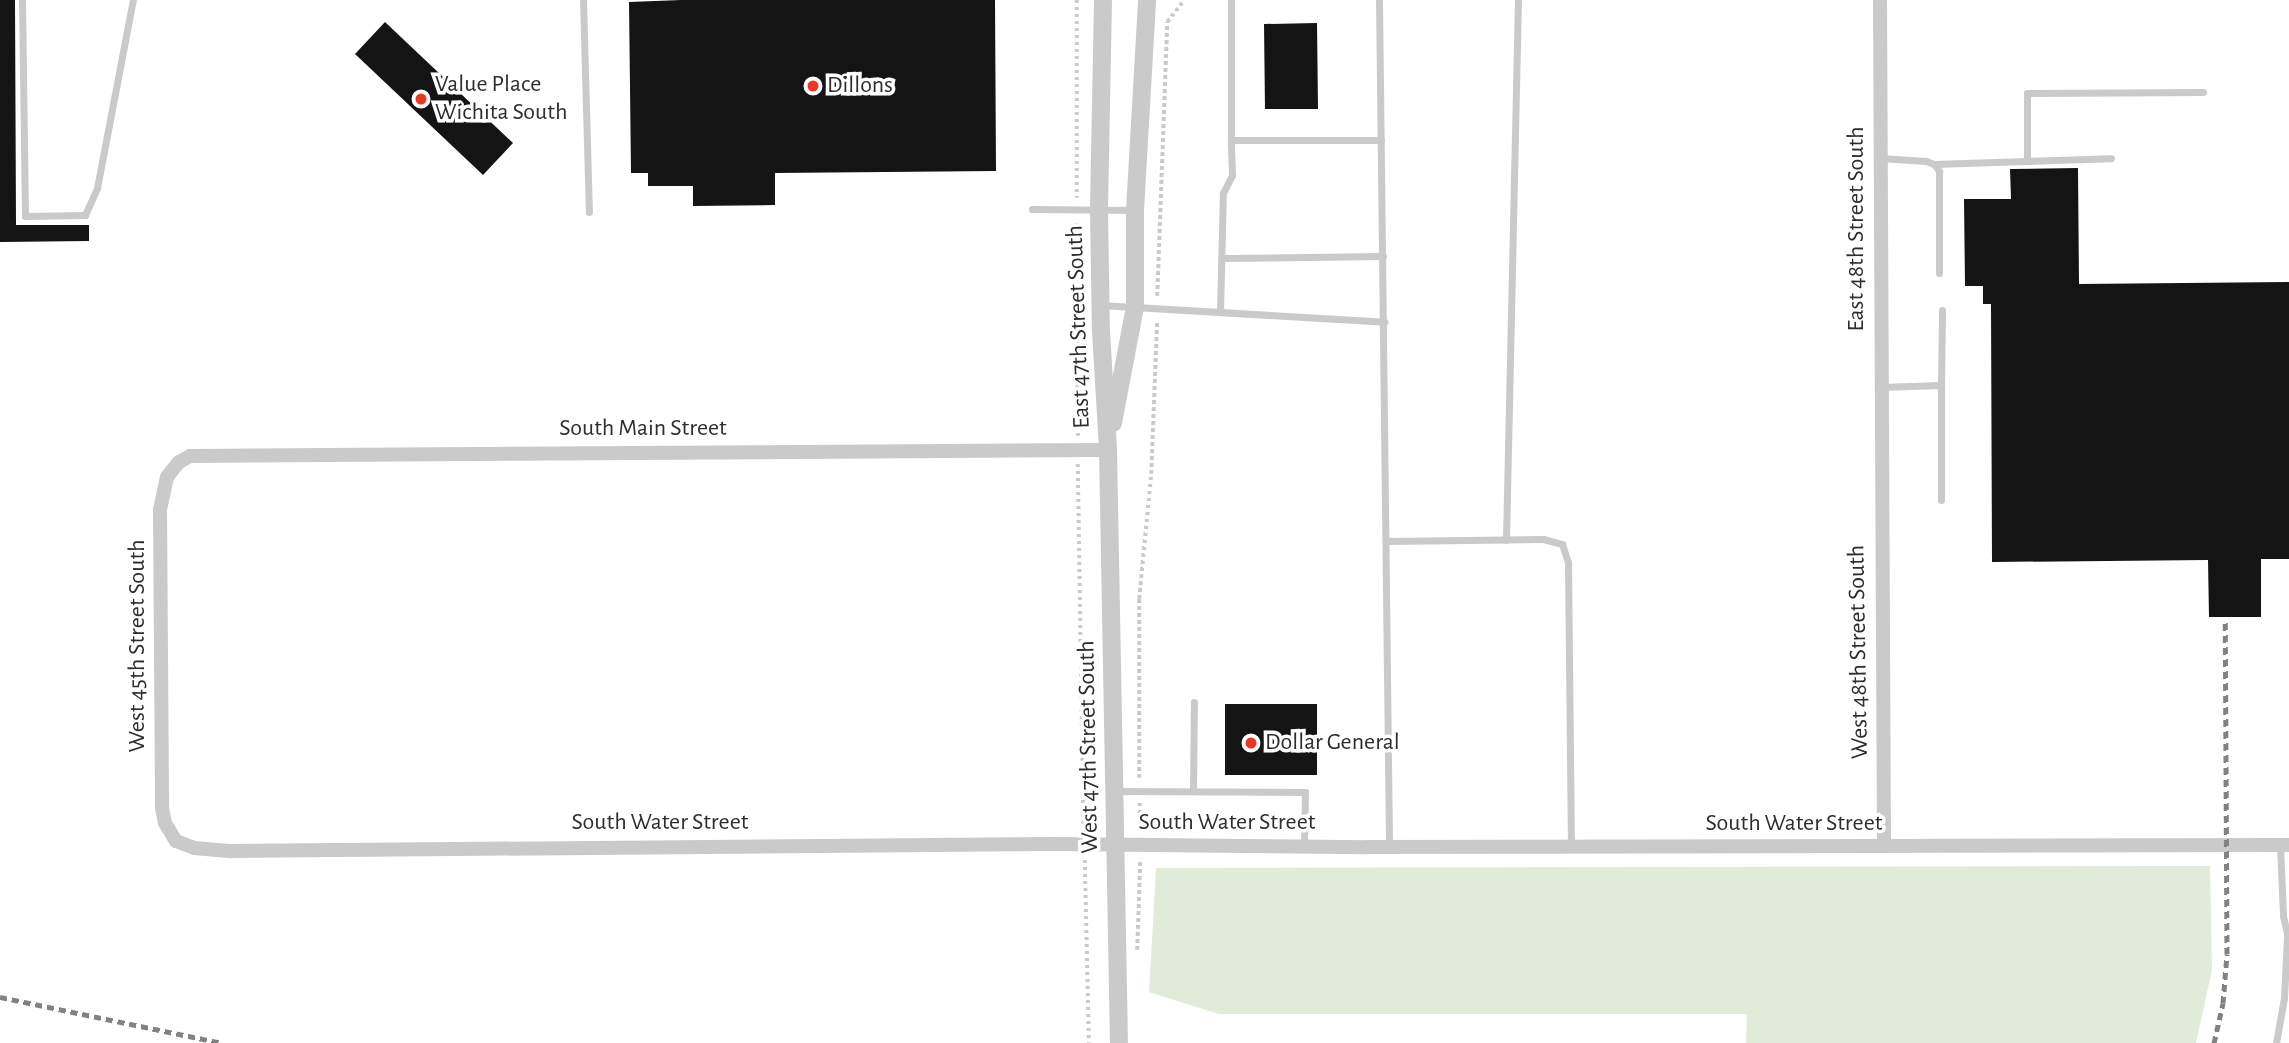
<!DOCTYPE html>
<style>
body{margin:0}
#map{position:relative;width:2289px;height:1043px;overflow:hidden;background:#fff;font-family:"Alegreya Sans",sans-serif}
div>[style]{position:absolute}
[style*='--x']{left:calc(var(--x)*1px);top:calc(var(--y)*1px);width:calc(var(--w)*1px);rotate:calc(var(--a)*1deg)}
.green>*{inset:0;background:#e0ebd9}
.building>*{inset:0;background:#141414}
.path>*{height:3.5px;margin-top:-1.75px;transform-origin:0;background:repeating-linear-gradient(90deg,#cacaca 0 3.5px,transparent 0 7px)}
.service>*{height:7px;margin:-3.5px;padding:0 3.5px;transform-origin:3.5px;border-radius:3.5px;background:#cacaca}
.minor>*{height:14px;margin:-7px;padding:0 7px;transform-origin:7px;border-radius:7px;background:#cacaca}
.tertiary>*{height:18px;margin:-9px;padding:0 9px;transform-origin:9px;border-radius:9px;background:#cacaca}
.rail>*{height:5px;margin-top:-2.5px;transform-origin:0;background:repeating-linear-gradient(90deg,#828282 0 7px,transparent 0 12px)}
.dots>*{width:19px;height:19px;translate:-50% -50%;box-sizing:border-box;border:4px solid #fff;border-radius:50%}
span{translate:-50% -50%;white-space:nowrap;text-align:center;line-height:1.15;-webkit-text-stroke:7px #fff;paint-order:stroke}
.poi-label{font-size:24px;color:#2d2d2d}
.left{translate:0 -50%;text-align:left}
.street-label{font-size:24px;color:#2d2d2d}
</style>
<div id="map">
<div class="green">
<div style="clip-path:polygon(2210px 866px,2212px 970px,2196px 1043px,1746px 1043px,1747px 1014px,1219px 1014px,1149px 992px,1156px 868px)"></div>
</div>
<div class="building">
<div style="clip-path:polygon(0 0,15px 0,16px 225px,89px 225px,89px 241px,0 242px)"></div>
<div style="clip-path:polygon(681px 0,995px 0,996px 171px,775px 173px,775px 205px,693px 206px,693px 186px,648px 186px,648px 173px,631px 173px,629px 2px)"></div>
<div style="clip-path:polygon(385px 22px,513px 143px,483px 175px,355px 54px)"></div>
<div style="clip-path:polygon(1317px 23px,1318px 109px,1265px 109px,1264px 24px)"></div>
<div style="clip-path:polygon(2078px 168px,2079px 284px,2289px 282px,2289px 559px,2261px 559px,2261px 617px,2209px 617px,2208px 560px,1992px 562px,1991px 304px,1983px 304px,1983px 286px,1965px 286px,1964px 199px,2011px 199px,2010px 169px)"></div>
<div style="clip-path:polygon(1225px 704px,1317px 704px,1317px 775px,1225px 775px)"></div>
</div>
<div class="path">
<div style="--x:1077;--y:0;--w:198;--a:90"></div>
<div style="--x:1077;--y:223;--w:213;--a:89.7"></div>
<div style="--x:1157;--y:296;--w:274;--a:-87.9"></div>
<div style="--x:1167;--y:22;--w:28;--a:-52"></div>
<div style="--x:1078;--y:464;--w:363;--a:89.1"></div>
<div style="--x:1139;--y:778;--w:179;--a:-90"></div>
<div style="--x:1139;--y:599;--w:126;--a:-84.5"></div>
<div style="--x:1151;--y:474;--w:153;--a:-87.8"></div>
<div style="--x:1140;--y:803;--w:28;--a:90"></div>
<div style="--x:1085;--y:860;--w:183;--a:88.7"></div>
<div style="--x:1137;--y:950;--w:91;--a:-88.1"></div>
</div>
<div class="service">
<div style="--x:22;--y:0;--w:216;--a:89.2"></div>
<div style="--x:25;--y:216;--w:60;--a:-1"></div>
<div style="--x:85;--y:215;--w:30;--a:-66"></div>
<div style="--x:97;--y:188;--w:191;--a:-79.2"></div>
<div style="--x:583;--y:0;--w:212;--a:88.4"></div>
<div style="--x:1231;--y:0;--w:140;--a:90"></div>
<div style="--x:1231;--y:140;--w:150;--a:0"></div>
<div style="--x:1379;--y:0;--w:846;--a:89.32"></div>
<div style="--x:1880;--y:158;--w:46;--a:3.7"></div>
<div style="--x:1926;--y:161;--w:9;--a:21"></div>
<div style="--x:1934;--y:164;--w:9;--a:54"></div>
<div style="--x:1939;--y:171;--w:102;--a:90"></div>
<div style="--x:2027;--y:161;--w:68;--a:-90"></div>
<div style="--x:2027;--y:93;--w:176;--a:-0.3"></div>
<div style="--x:1934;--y:164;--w:177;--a:-1.9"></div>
<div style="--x:1032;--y:209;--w:103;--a:0.6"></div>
<div style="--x:1221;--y:258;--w:162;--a:-0.7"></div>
<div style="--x:1101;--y:305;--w:284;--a:3.4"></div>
<div style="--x:1220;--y:312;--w:119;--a:-88.6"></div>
<div style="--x:1223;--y:193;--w:20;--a:-63"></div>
<div style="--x:1232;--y:175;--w:35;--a:-92"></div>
<div style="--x:1881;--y:387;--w:60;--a:-1.9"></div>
<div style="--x:1941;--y:385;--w:75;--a:-89.2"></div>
<div style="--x:1941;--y:500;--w:115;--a:-90"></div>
<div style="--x:1506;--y:540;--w:540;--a:-88.73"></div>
<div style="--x:1386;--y:541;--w:157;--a:-0.7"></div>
<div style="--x:1543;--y:539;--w:20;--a:15"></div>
<div style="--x:1562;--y:544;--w:20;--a:72"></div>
<div style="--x:1568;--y:563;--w:283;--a:89.4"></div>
<div style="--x:1115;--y:791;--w:190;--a:0.3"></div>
<div style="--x:1305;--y:792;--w:54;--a:91.1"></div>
<div style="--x:1193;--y:791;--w:89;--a:-89.4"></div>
<div style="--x:2280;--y:846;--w:70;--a:87.5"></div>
<div style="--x:2283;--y:916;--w:23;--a:77"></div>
<div style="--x:2276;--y:1043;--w:46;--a:-79.9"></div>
<div style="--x:2284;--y:998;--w:62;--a:-87.2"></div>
</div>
<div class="minor">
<div style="--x:1880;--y:0;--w:846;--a:89.73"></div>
<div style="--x:1108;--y:450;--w:918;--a:179.63"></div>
<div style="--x:190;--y:456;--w:13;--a:151"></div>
<div style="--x:179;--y:462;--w:19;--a:129"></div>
<div style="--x:167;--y:477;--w:33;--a:102"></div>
<div style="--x:160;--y:509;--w:299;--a:89.6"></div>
<div style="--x:162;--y:808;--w:15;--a:79"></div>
<div style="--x:165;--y:823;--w:21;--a:59"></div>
<div style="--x:176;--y:841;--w:19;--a:21"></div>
<div style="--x:194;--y:848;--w:38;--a:5"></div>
<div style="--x:232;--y:851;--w:824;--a:-0.49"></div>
<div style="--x:1056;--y:844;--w:312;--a:0.6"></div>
<div style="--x:1368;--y:847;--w:921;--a:-0.12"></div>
</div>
<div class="tertiary">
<div style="--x:1103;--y:0;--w:210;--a:91.1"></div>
<div style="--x:1099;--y:210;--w:121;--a:89.1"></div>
<div style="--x:1101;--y:331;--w:119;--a:86.6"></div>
<div style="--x:1108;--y:450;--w:593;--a:88.94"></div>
<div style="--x:1113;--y:423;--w:118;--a:-79.3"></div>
<div style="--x:1135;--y:307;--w:97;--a:-90"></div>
<div style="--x:1135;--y:210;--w:210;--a:-86.7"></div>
</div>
<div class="rail">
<div style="--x:0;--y:997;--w:228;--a:11.7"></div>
<div style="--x:2214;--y:1043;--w:41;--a:-77.3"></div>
<div style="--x:2223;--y:1003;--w:49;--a:-85.3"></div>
<div style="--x:2227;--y:954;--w:332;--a:-90.3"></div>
</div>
<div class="dots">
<div style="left:813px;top:86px;background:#ee3524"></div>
<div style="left:421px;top:99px;background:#ee3524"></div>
<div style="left:1251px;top:743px;background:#ee3524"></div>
</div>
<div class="poi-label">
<span class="left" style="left:435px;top:99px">Value Place<br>Wichita South</span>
<span class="left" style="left:827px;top:86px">Dillons</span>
<span class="left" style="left:1265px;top:743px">Dollar General</span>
</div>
<div class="street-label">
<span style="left:1857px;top:229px;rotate:-90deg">East 48th Street South</span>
<span style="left:1079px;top:327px;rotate:-92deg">East 47th Street South</span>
<span style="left:643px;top:429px">South Main Street</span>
<span style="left:138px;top:646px;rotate:-90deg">West 45th Street South</span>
<span style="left:1859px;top:652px;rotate:-91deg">West 48th Street South</span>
<span style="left:1089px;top:747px;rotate:-91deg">West 47th Street South</span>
<span style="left:660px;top:823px">South Water Street</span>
<span style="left:1227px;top:823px">South Water Street</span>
<span style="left:1794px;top:824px">South Water Street</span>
</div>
</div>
